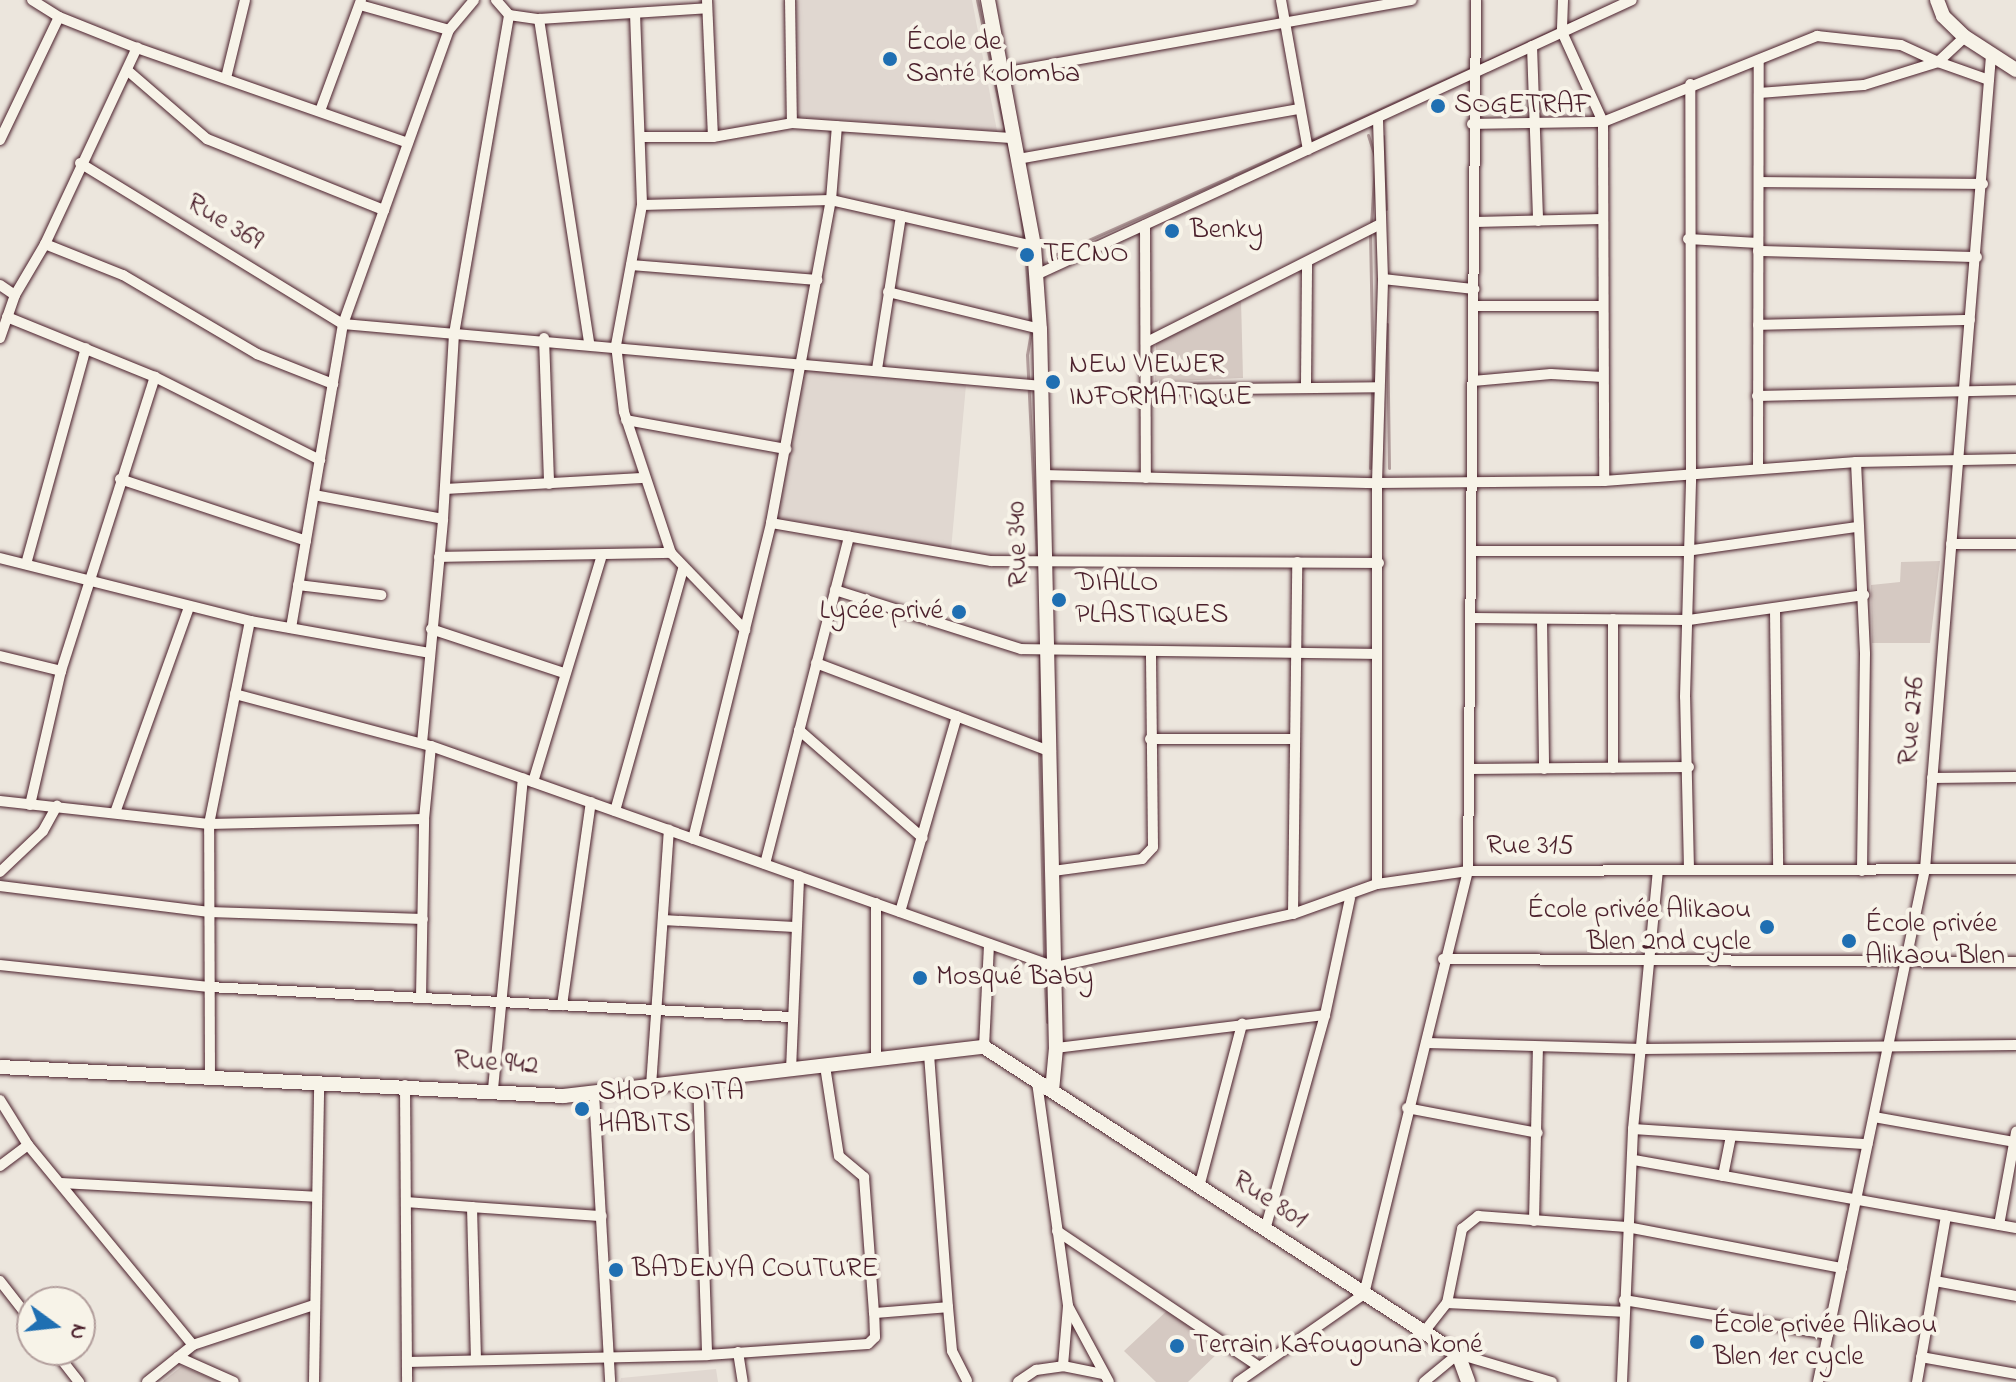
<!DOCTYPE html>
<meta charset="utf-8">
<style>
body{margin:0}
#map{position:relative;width:2016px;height:1382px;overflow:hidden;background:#ece6dd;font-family:"Indie Flower",sans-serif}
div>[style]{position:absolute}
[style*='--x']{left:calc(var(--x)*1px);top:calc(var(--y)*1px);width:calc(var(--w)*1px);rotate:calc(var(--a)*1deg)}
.built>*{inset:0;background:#e0d7d0}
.green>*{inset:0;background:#d5c9c2}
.stream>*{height:3px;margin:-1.5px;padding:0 1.5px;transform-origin:1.5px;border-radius:1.5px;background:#b39f9d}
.roads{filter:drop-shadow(0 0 2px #4a1f2b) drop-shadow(0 0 2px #4a1f2b)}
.street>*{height:10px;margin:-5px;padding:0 5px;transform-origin:5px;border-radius:5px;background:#f7f3e8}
.secondary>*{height:14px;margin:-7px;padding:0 7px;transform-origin:7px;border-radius:7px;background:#f7f3e8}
.dots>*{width:22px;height:22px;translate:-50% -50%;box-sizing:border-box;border:4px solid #f7f3e8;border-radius:50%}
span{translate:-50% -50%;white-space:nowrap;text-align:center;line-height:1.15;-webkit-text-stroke:8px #f7f3e8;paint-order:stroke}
.poi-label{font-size:28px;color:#4a1f2b}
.left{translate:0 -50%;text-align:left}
.right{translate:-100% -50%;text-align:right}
.street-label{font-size:28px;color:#4a1f2b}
.north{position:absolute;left:16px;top:1286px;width:80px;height:80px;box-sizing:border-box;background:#f7f3e8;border:2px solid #b29e9c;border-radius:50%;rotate:105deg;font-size:22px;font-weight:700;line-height:32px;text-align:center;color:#4a1f2b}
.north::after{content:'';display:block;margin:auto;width:28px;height:36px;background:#1f6fb2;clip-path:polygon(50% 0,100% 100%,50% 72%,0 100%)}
</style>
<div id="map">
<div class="built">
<div style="clip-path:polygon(796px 0,972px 0,997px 131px,798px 117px)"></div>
<div style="clip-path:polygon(805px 368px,966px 385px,951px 550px,774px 517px)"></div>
<div style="clip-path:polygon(716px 1369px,718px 1382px,620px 1382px,621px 1378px)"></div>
</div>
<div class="green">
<div style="clip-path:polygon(1241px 299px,1243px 378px,1155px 382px,1156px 342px)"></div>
<div style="clip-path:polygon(1940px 561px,1930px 643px,1872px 643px,1871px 585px,1900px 582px,1901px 562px)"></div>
<div style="clip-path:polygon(1171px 1307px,1223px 1348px,1188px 1382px,1156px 1382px,1124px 1351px)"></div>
<div style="clip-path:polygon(182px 1366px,219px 1382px,162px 1382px)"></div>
</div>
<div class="stream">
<div style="--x:977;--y:0;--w:162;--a:77.9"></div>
<div style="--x:1565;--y:25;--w:32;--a:-24"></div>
<div style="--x:1478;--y:65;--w:88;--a:-24.8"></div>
<div style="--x:1368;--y:135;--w:22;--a:72"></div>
<div style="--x:1383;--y:136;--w:73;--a:87.6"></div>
<div style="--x:1310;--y:141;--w:177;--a:-24.4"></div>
<div style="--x:1020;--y:208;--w:32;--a:83"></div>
<div style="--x:1371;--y:224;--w:60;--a:-86.2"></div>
<div style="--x:1370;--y:232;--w:152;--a:88.9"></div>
<div style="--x:1025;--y:248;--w:76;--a:86.2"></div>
<div style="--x:1048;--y:258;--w:279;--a:-24.1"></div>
<div style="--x:1387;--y:324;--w:144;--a:89.2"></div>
<div style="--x:1031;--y:332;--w:23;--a:100"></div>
<div style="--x:1027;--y:355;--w:204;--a:87.2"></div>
<div style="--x:1370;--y:468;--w:76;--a:-88.5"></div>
<div style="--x:1039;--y:743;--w:93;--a:-89.4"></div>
<div style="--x:1039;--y:750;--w:209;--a:88.6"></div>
<div style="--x:1044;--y:966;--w:56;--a:86.9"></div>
</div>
<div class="roads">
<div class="street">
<div style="--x:32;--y:0;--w:32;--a:32"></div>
<div style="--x:59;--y:17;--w:84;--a:21.7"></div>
<div style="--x:137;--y:48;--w:287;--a:19.3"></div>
<div style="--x:496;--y:0;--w:20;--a:49"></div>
<div style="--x:509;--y:15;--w:30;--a:8"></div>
<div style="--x:539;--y:19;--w:168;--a:-3.7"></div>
<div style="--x:707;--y:0;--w:137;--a:87.5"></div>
<div style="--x:790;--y:0;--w:123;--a:89.1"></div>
<div style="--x:1281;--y:0;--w:152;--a:79.8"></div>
<div style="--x:1563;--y:0;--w:32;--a:92"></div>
<div style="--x:1562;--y:32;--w:99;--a:65.5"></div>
<div style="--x:1603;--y:122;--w:359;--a:89.8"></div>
<div style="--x:360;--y:5;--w:92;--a:15.7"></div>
<div style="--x:635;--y:13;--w:192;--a:87.9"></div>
<div style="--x:642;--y:205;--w:142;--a:100.5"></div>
<div style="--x:616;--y:345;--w:67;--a:83.2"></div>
<div style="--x:624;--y:412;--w:149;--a:71.6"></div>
<div style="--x:671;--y:553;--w:107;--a:46.1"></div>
<div style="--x:539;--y:19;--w:328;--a:81.2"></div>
<div style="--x:1532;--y:46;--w:175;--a:88"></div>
<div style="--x:127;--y:70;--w:106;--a:40.8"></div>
<div style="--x:207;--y:139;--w:191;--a:21.9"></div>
<div style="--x:1002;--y:73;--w:416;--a:-10.1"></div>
<div style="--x:226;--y:78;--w:80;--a:-76.3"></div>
<div style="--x:1759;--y:93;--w:105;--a:-4.4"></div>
<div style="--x:1864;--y:85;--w:77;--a:-17.3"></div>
<div style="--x:1938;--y:62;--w:54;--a:19.4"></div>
<div style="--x:320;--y:111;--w:118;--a:-69.7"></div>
<div style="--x:1472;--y:124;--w:131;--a:-0.9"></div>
<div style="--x:1603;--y:122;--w:231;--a:-21.9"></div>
<div style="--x:1817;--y:36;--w:84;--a:6.1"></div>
<div style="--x:1901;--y:45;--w:41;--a:24.7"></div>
<div style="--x:1938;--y:62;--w:37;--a:-43"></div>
<div style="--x:642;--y:137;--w:71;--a:0"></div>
<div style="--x:713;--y:137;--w:80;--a:-10"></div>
<div style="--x:792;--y:123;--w:223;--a:3.9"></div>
<div style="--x:0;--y:140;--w:136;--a:-64.4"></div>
<div style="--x:1018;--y:159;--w:285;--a:-10.1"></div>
<div style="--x:80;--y:163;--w:308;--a:31.5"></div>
<div style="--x:343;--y:324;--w:702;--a:5.07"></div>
<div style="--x:1759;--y:182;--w:224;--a:0.5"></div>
<div style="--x:642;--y:205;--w:189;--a:-1.5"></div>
<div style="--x:831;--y:200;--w:208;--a:12.8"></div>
<div style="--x:1475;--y:222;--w:127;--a:-1.4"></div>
<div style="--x:1145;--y:225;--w:253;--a:89.8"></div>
<div style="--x:1688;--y:239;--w:70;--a:3.3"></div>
<div style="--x:45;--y:244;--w:84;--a:21.7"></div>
<div style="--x:123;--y:275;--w:156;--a:30.5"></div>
<div style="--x:257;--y:354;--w:82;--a:21.5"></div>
<div style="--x:1758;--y:251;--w:219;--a:1.6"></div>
<div style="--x:631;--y:265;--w:187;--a:4.6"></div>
<div style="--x:1036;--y:275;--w:656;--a:-24.77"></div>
<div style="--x:1383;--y:279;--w:92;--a:6.3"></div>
<div style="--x:0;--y:285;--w:18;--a:34"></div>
<div style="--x:888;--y:292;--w:156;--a:13.7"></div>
<div style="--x:1474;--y:306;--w:129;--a:0"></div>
<div style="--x:7;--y:317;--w:160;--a:22.1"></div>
<div style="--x:155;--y:377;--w:185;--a:26.7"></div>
<div style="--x:1758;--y:325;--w:212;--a:-1.4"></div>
<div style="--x:0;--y:338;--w:46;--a:-70.8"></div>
<div style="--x:15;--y:295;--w:59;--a:-59.5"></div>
<div style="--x:45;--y:244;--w:217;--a:-64.9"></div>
<div style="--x:544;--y:338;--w:146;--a:88"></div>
<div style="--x:1147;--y:342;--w:260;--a:-26.8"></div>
<div style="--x:877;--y:369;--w:155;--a:-81.1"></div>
<div style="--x:1473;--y:381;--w:78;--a:-5.1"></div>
<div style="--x:1551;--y:374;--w:52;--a:3.3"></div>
<div style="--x:1306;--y:385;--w:121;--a:-89.5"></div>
<div style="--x:1146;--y:390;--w:233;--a:-0.7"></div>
<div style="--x:1757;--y:396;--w:259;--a:-1.3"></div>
<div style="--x:626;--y:420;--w:163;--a:10.3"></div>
<div style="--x:1856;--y:462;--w:192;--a:87.3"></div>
<div style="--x:1865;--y:654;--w:217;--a:90.8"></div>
<div style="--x:1758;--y:469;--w:409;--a:-89.9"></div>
<div style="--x:1043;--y:475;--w:334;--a:1.4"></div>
<div style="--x:1377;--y:483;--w:227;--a:-0.5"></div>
<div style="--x:1604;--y:481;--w:253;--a:-4.3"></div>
<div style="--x:1856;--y:462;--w:160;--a:-1.1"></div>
<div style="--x:120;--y:479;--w:196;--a:18.4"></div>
<div style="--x:445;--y:489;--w:197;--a:-3.2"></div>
<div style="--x:314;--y:495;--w:131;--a:10.5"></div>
<div style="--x:771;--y:523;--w:223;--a:9.8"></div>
<div style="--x:991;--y:561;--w:388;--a:0.3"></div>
<div style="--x:1951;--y:544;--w:65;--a:0"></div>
<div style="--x:1471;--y:551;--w:215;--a:0"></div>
<div style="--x:1686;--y:551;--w:173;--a:-8"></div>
<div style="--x:439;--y:557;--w:232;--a:-1"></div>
<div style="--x:0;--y:558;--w:258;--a:14.1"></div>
<div style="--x:250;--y:621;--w:182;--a:10.1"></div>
<div style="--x:26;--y:564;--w:224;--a:-74.5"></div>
<div style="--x:298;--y:585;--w:84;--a:6.9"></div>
<div style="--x:835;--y:590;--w:195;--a:17.6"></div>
<div style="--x:1021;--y:649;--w:355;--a:0.8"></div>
<div style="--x:1775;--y:610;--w:259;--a:89.3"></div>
<div style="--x:1471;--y:618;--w:218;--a:0.5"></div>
<div style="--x:1689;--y:620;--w:177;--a:-8.1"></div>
<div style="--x:1542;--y:619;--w:150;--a:89.2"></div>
<div style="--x:291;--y:628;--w:308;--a:-80.3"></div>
<div style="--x:343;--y:324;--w:313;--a:-70.2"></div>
<div style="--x:449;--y:30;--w:39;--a:-50"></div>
<div style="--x:431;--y:629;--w:140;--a:18.3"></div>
<div style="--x:0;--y:656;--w:63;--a:13.8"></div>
<div style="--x:816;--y:663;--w:251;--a:20.7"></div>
<div style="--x:235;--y:694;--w:203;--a:14.9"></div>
<div style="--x:431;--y:746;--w:662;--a:19.5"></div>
<div style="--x:1055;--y:967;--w:244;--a:-12.6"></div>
<div style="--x:1293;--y:914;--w:89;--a:-19.7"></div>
<div style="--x:1377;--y:884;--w:92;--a:-8.1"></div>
<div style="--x:1468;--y:871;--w:548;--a:-0.21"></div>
<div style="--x:799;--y:730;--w:164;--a:41.1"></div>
<div style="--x:1150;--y:739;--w:143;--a:0"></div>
<div style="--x:422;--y:743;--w:225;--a:-84.6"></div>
<div style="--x:443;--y:519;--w:185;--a:-86.6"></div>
<div style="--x:454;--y:334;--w:324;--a:-80.2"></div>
<div style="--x:1613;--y:768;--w:149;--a:-90"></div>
<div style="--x:1469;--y:769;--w:220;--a:-0.5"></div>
<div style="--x:1932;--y:778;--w:84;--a:-0.7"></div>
<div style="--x:533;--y:782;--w:234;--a:-73.1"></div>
<div style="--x:0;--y:801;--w:210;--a:6.3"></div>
<div style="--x:209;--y:824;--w:215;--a:-1.3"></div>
<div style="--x:30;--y:805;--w:138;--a:-77"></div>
<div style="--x:61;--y:671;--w:309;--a:-72.3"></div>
<div style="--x:116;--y:810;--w:216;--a:-70.2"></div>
<div style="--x:615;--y:811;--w:251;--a:-74.3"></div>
<div style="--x:693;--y:839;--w:325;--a:-76.1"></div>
<div style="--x:771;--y:523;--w:329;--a:-79.5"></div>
<div style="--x:831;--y:200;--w:74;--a:-85.4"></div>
<div style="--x:765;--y:864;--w:338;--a:-75.6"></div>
<div style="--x:1689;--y:869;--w:172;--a:-91.3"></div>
<div style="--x:1685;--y:697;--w:221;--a:-88.4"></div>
<div style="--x:1691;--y:476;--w:392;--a:-90.1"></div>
<div style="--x:1053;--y:871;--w:90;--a:-7.7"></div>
<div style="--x:1142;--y:859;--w:16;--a:-47"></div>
<div style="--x:1153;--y:847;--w:196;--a:-90.6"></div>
<div style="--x:0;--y:872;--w:59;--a:-43.6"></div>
<div style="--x:43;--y:831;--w:29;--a:-61"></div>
<div style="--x:1377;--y:884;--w:401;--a:-90"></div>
<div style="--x:1377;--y:483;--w:204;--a:-88.3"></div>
<div style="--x:1383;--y:279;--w:161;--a:-91.8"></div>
<div style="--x:0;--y:886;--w:211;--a:7.1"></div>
<div style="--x:209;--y:912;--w:214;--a:1.9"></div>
<div style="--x:900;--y:912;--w:204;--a:-73.8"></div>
<div style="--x:1293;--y:914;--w:352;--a:-89.3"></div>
<div style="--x:663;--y:920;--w:132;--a:3"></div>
<div style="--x:1443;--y:959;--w:573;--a:0.3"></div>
<div style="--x:0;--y:965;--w:210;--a:6"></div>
<div style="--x:209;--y:987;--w:583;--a:2.95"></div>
<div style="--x:421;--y:998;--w:179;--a:-89"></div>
<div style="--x:424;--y:819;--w:73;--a:-84.5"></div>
<div style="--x:562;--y:1005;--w:205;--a:-81.9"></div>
<div style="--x:1427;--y:1043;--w:216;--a:1.6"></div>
<div style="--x:1643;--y:1049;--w:373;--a:-0.6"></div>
<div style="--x:984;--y:1047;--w:103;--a:-87.2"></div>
<div style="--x:1056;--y:1048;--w:271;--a:-7"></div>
<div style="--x:876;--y:1060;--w:157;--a:-90"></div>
<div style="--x:825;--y:1066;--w:91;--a:81.2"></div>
<div style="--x:839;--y:1156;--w:33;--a:40"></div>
<div style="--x:864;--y:1177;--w:136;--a:85.8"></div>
<div style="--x:874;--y:1313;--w:74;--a:-4.6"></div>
<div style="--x:948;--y:1307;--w:255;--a:-94.3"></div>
<div style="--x:791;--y:1070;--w:194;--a:-87.6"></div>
<div style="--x:210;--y:1076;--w:252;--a:-90.2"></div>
<div style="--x:209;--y:824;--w:207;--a:-78.6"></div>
<div style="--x:698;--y:1080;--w:275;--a:88.1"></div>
<div style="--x:1037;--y:1082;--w:226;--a:82.1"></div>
<div style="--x:1068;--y:1306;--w:60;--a:94.8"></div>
<div style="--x:405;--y:1085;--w:297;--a:89.6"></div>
<div style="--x:651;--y:1086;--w:257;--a:-86"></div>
<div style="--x:493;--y:1089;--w:312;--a:-84.5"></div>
<div style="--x:594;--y:1093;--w:289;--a:86.8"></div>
<div style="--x:0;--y:1100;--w:53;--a:58.1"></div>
<div style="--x:28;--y:1145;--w:259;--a:50.5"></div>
<div style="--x:1407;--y:1108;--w:133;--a:10.8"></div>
<div style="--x:1874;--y:1117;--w:142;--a:10.1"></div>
<div style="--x:1633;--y:1129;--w:235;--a:3.7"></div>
<div style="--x:1634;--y:1160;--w:388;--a:10.1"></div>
<div style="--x:0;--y:1166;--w:35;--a:-37"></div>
<div style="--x:1723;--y:1176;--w:41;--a:-78.7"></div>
<div style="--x:61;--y:1183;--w:255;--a:3.1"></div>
<div style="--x:1199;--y:1187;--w:169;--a:-75.2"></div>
<div style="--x:406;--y:1202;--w:66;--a:4.3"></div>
<div style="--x:472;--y:1207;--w:151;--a:88.5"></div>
<div style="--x:472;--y:1207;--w:130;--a:4"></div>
<div style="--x:1534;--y:1221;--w:173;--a:-88.7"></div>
<div style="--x:1999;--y:1225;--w:95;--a:-79.6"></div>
<div style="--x:1265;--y:1230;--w:223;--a:-74.4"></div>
<div style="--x:1325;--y:1015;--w:120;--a:-77.9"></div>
<div style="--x:1057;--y:1231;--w:242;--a:33.9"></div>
<div style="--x:0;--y:1281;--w:52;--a:52"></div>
<div style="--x:1935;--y:1281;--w:82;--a:10.5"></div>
<div style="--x:1624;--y:1300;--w:207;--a:9.5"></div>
<div style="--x:1447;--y:1303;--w:175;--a:2.9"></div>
<div style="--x:1068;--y:1306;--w:86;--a:61.7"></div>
<div style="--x:948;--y:1307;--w:44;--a:84.8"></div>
<div style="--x:952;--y:1351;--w:33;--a:63"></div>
<div style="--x:1424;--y:1332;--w:37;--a:-52"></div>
<div style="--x:1447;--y:1303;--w:76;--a:-78.5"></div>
<div style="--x:1462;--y:1229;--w:21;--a:-39"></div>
<div style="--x:1478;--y:1216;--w:149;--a:4.2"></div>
<div style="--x:1627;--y:1227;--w:219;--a:10.8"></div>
<div style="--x:54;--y:1350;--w:41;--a:52"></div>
<div style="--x:738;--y:1352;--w:30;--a:81"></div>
<div style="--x:178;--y:1357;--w:61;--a:24.1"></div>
<div style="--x:1921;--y:1357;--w:97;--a:10.1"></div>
<div style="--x:407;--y:1362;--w:300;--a:-1.3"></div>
<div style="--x:707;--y:1355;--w:161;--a:-3.9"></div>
<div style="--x:868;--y:1344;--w:10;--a:-45"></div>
<div style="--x:875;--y:1337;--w:24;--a:-92"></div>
<div style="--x:147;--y:1382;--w:59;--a:-38.8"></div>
<div style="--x:193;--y:1345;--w:127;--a:-18.3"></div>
<div style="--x:314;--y:1382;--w:301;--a:-89"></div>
<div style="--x:1018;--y:1382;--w:22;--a:-34"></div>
<div style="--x:1036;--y:1370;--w:27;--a:-8"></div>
<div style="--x:1063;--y:1366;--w:41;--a:11.3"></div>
<div style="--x:1238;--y:1382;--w:154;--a:-34.9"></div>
<div style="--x:1364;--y:1294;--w:436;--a:-76.2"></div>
<div style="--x:1468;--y:871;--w:871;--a:-89.47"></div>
<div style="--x:1424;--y:1382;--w:44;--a:-39.5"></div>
<div style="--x:1458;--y:1354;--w:98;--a:16.6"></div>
<div style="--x:1622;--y:1382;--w:253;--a:-87.5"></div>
<div style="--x:1633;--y:1129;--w:259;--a:-84.5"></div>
<div style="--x:1818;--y:1382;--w:524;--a:-78.22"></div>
<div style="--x:1925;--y:869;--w:817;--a:-85.36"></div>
<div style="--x:1917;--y:1382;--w:169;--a:-80.1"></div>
</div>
<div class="secondary">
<div style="--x:988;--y:0;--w:250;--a:79.4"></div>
<div style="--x:1034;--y:246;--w:83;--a:85.9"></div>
<div style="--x:1040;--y:329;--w:719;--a:88.73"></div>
<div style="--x:1056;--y:1048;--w:43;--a:95.3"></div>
<div style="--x:1937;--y:0;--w:17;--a:69"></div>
<div style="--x:1943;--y:16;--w:30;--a:44"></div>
<div style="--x:1965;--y:37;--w:61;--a:32.9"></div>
<div style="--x:0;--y:1067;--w:565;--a:2.94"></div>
<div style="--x:564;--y:1096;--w:423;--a:-6.7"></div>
<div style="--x:984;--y:1047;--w:565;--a:32.93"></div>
<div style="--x:1458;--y:1354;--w:30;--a:70"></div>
</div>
</div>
<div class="dots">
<div style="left:890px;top:59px;background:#1f6fb2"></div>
<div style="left:1438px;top:106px;background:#1f6fb2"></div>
<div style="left:1172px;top:231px;background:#1f6fb2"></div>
<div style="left:1027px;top:255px;background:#1f6fb2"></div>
<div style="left:1053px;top:382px;background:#1f6fb2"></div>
<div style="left:1059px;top:600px;background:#1f6fb2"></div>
<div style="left:959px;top:612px;background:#1f6fb2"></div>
<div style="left:1767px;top:927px;background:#1f6fb2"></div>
<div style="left:1849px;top:941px;background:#1f6fb2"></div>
<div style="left:920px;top:978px;background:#1f6fb2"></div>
<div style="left:582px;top:1109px;background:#1f6fb2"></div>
<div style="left:616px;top:1270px;background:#1f6fb2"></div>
<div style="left:1697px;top:1342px;background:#1f6fb2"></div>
<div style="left:1177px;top:1346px;background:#1f6fb2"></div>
</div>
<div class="poi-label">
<span class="left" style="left:906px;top:59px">École de<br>Santé Kolomba</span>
<span class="left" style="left:1454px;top:106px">SOGETRAF</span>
<span class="left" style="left:1190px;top:231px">Benky</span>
<span class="left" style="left:1043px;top:255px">TECNO</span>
<span class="left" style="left:1069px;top:382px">NEW VIEWER<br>INFORMATIQUE</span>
<span class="left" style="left:1075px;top:600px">DIALLO<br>PLASTIQUES</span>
<span class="right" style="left:943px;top:612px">Lycée privé</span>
<span class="right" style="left:1751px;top:927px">École privée Alikaou<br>Blen 2nd cycle</span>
<span class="left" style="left:1865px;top:941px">École privée<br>Alikaou Blen</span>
<span class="left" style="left:936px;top:978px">Mosqué Baby</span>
<span class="left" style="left:598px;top:1109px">SHOP KOITA<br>HABITS</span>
<span class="left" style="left:632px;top:1270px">BADENYA COUTURE</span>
<span class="left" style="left:1713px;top:1342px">École privée Alikaou<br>Blen 1er cycle</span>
<span class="left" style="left:1193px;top:1346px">Terrain Kafougouna koné</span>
</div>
<div class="street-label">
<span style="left:224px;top:223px;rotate:31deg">Rue 369</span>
<span style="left:1019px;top:544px;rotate:-92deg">Rue 340</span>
<span style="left:1913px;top:721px;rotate:-85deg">Rue 276</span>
<span style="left:1530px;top:847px">Rue 315</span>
<span style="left:496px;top:1064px;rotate:4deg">Rue 942</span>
<span style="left:1269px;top:1201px;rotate:33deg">Rue 801</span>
</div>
<div class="north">N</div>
</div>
